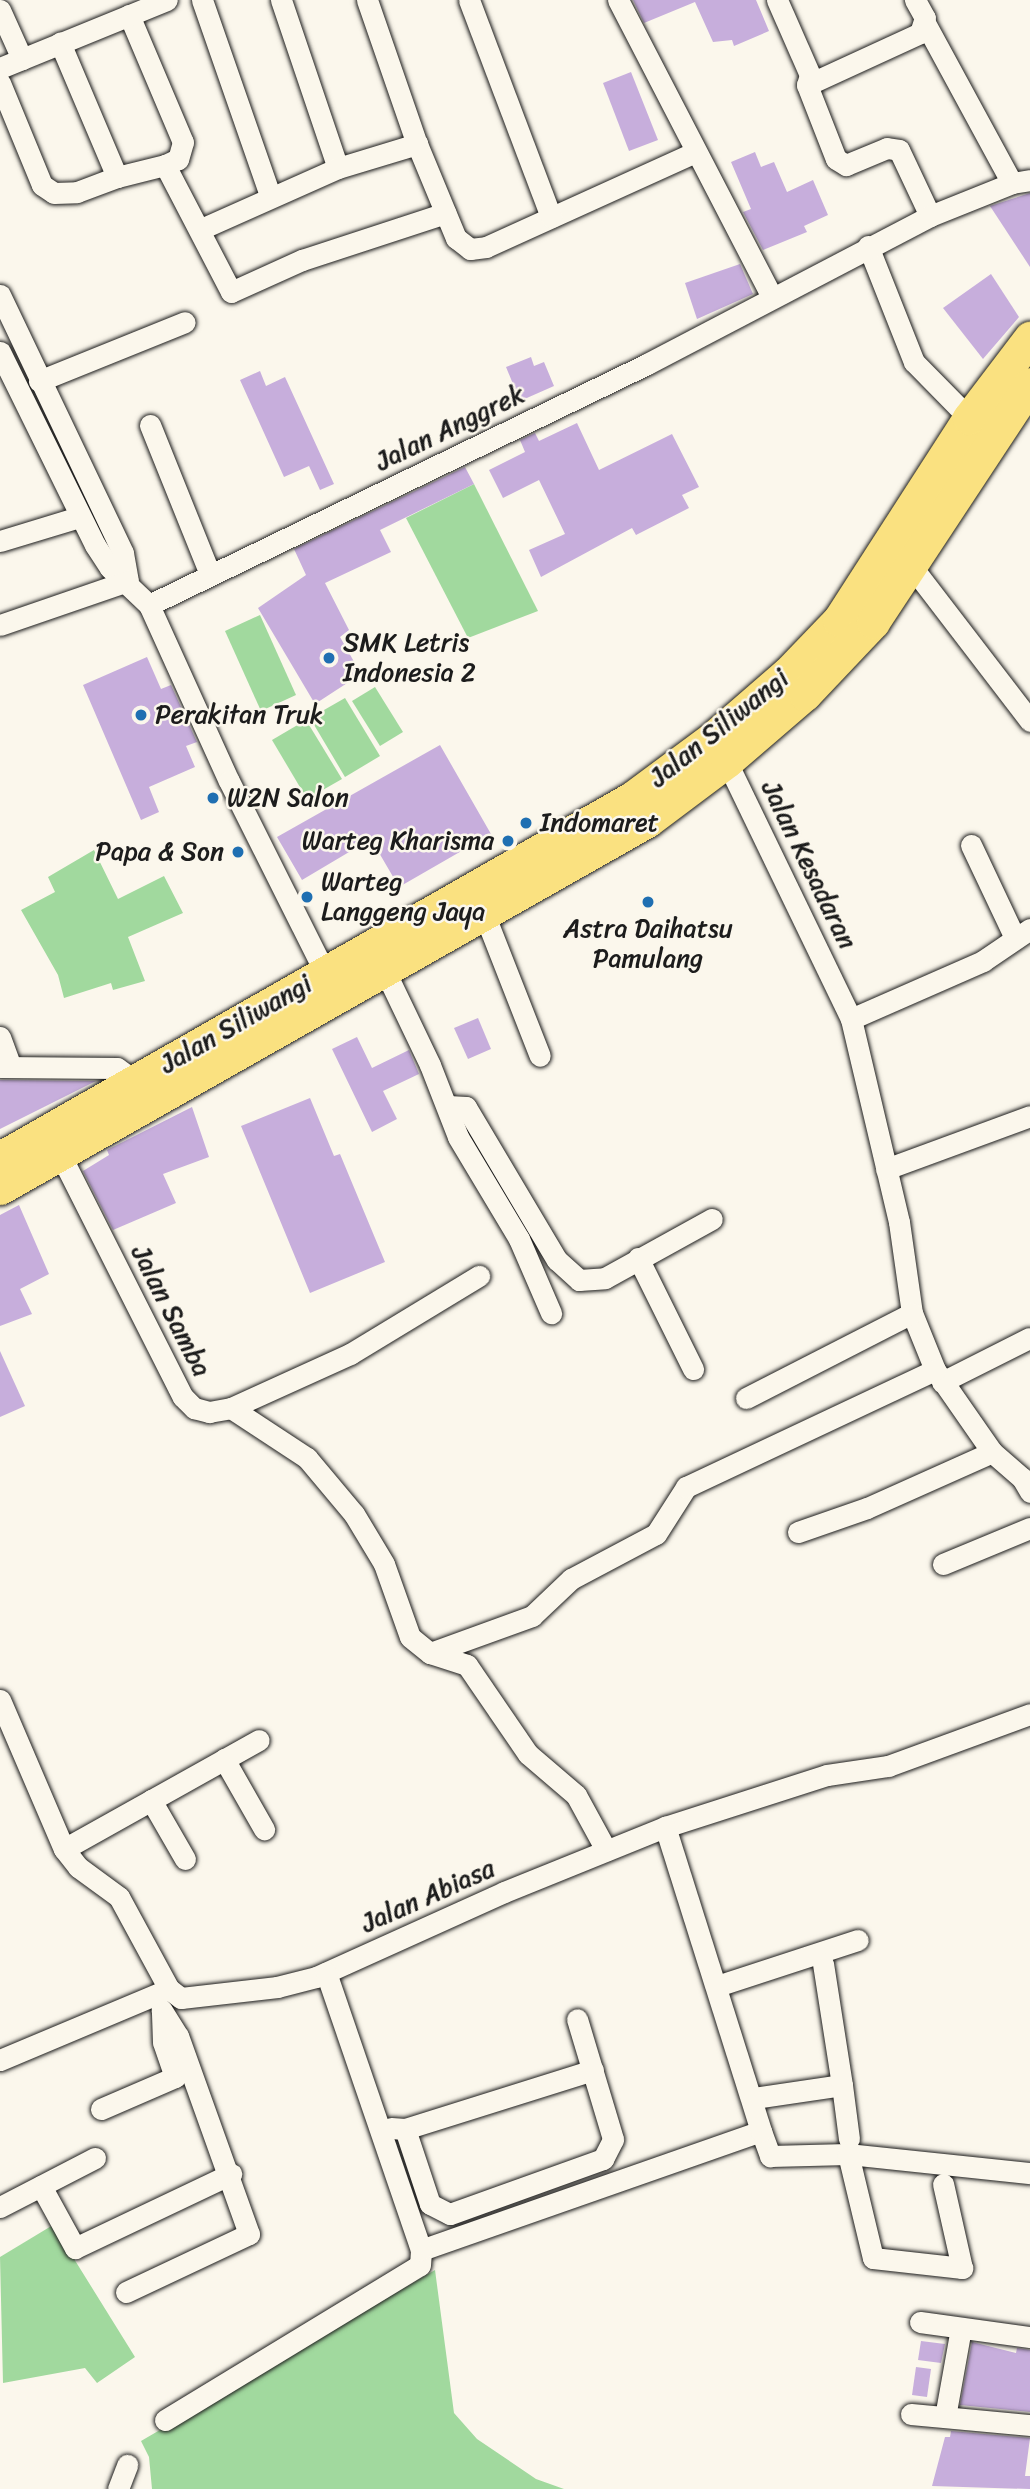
<!DOCTYPE html>
<style>
body{margin:0}
#map{position:relative;width:1030px;height:2489px;overflow:hidden;background:#fbf7ec;font-family:Sriracha,sans-serif}
div>[style]{position:absolute}
[style*='--x']{left:calc(var(--x)*1px);top:calc(var(--y)*1px);width:calc(var(--w)*1px);rotate:calc(var(--a)*1deg)}
.green>*{inset:0;background:#a1d99e}
.building>*{inset:0;background:#c7aedc}
.roads{filter:drop-shadow(0 0 2px #1c1c1c) drop-shadow(0 0 2px #1c1c1c)}
.street>*{height:21px;margin:-10.5px;padding:0 10.5px;transform-origin:10.5px;border-radius:10.5px;background:#fbf7ec}
.primary>*{height:33px;margin:-16.5px;padding:0 16.5px;transform-origin:16.5px;border-radius:16.5px;background:#fae180}
.dots>*{width:19px;height:19px;translate:-50% -50%;box-sizing:border-box;border:4px solid #fbf7ec;border-radius:50%}
span{translate:-50% -50%;white-space:nowrap;text-align:center;line-height:1.15;-webkit-text-stroke:5px #fbf7ec;paint-order:stroke}
.street-label{font-size:26px;color:#1c1c1c}
.poi-label{font-size:26px;color:#1c1c1c}
.left{translate:0 -50%;text-align:left}
.right{translate:-100% -50%;text-align:right}
</style>
<div id="map">
<div class="green">
<div style="clip-path:polygon(474px 484px,538px 611px,468px 638px,406px 518px)"></div>
<div style="clip-path:polygon(260px 615px,296px 695px,261px 711px,225px 631px)"></div>
<div style="clip-path:polygon(375px 687px,403px 732px,380px 746px,352px 701px)"></div>
<div style="clip-path:polygon(345px 698px,380px 756px,345px 777px,310px 718px)"></div>
<div style="clip-path:polygon(306px 720px,342px 779px,307px 799px,272px 740px)"></div>
<div style="clip-path:polygon(94px 850px,118px 899px,164px 876px,183px 913px,128px 937px,145px 981px,113px 990px,111px 983px,64px 998px,58px 975px,21px 910px,55px 892px,48px 877px)"></div>
<div style="clip-path:polygon(53px 2225px,135px 2357px,97px 2383px,85px 2368px,3px 2383px,0 2257px)"></div>
<div style="clip-path:polygon(435px 2270px,454px 2413px,477px 2439px,536px 2479px,564px 2489px,152px 2489px,149px 2457px,141px 2441px)"></div>
</div>
<div class="building">
<div style="clip-path:polygon(633px 0,756px 0,769px 31px,734px 46px,732px 40px,713px 42px,695px 2px,644px 23px)"></div>
<div style="clip-path:polygon(631px 72px,658px 140px,629px 151px,603px 83px)"></div>
<div style="clip-path:polygon(755px 152px,761px 167px,774px 162px,787px 192px,813px 180px,828px 215px,804px 226px,807px 232px,763px 250px,743px 212px,751px 209px,731px 162px)"></div>
<div style="clip-path:polygon(1030px 193px,1030px 267px,990px 206px)"></div>
<div style="clip-path:polygon(740px 264px,753px 294px,697px 319px,685px 283px)"></div>
<div style="clip-path:polygon(991px 274px,1019px 317px,983px 359px,943px 308px)"></div>
<div style="clip-path:polygon(531px 357px,534px 366px,544px 362px,554px 386px,520px 401px,506px 367px)"></div>
<div style="clip-path:polygon(260px 371px,266px 386px,285px 377px,334px 484px,320px 490px,309px 466px,284px 477px,240px 380px)"></div>
<div style="clip-path:polygon(577px 423px,599px 470px,672px 434px,699px 487px,682px 495px,689px 508px,636px 535px,632px 528px,541px 577px,529px 550px,565px 534px,539px 480px,503px 498px,489px 470px,525px 452px,520px 440px,535px 433px,539px 441px)"></div>
<div style="clip-path:polygon(465px 467px,474px 484px,380px 530px,391px 552px,325px 583px,349px 630px,340px 637px,361px 674px,315px 704px,258px 608px,306px 575px,294px 549px)"></div>
<div style="clip-path:polygon(147px 657px,161px 689px,171px 685px,197px 742px,186px 746px,195px 767px,149px 787px,159px 812px,141px 820px,83px 685px)"></div>
<div style="clip-path:polygon(440px 745px,491px 834px,399px 887px,371px 839px,302px 880px,277px 837px)"></div>
<div style="clip-path:polygon(478px 1018px,491px 1049px,468px 1059px,454px 1028px)"></div>
<div style="clip-path:polygon(357px 1037px,372px 1068px,409px 1050px,419px 1074px,383px 1091px,397px 1119px,372px 1132px,332px 1049px)"></div>
<div style="clip-path:polygon(0 1080px,96px 1081px,0 1129px)"></div>
<div style="clip-path:polygon(310px 1098px,334px 1156px,340px 1154px,385px 1262px,310px 1293px,241px 1126px)"></div>
<div style="clip-path:polygon(192px 1107px,209px 1157px,163px 1174px,176px 1203px,113px 1230px,83px 1171px,109px 1155px,107px 1150px)"></div>
<div style="clip-path:polygon(19px 1205px,49px 1274px,20px 1289px,32px 1314px,0 1326px,0 1215px)"></div>
<div style="clip-path:polygon(0 1351px,25px 1406px,0 1417px)"></div>
<div style="clip-path:polygon(921px 2341px,945px 2344px,941px 2363px,918px 2360px)"></div>
<div style="clip-path:polygon(972px 2342px,1016px 2353px,1017px 2348px,1030px 2350px,1030px 2412px,960px 2405px)"></div>
<div style="clip-path:polygon(916px 2367px,931px 2369px,927px 2397px,912px 2395px)"></div>
<div style="clip-path:polygon(951px 2431px,1030px 2438px,1025px 2476px,1030px 2476px,1030px 2489px,932px 2486px,945px 2437px,950px 2437px)"></div>
</div>
<div class="roads">
<div class="street">
<div style="--x:202;--y:0;--w:207;--a:70.8"></div>
<div style="--x:281;--y:0;--w:177;--a:71.3"></div>
<div style="--x:367;--y:0;--w:152;--a:70.9"></div>
<div style="--x:417;--y:144;--w:102;--a:67.5"></div>
<div style="--x:456;--y:238;--w:18;--a:38"></div>
<div style="--x:470;--y:249;--w:16;--a:-7"></div>
<div style="--x:486;--y:247;--w:230;--a:-24.4"></div>
<div style="--x:469;--y:0;--w:232;--a:69.3"></div>
<div style="--x:618;--y:0;--w:335;--a:62.6"></div>
<div style="--x:777;--y:0;--w:82;--a:66.3"></div>
<div style="--x:810;--y:75;--w:10;--a:107"></div>
<div style="--x:807;--y:85;--w:79;--a:68.6"></div>
<div style="--x:836;--y:159;--w:12;--a:31"></div>
<div style="--x:846;--y:165;--w:44;--a:-22.5"></div>
<div style="--x:887;--y:148;--w:12;--a:9"></div>
<div style="--x:899;--y:150;--w:73;--a:64.8"></div>
<div style="--x:0;--y:10;--w:54;--a:65.8"></div>
<div style="--x:129;--y:15;--w:138;--a:67"></div>
<div style="--x:183;--y:142;--w:18;--a:106"></div>
<div style="--x:178;--y:159;--w:14;--a:155"></div>
<div style="--x:165;--y:165;--w:143;--a:62.5"></div>
<div style="--x:231;--y:292;--w:78;--a:-24.3"></div>
<div style="--x:302;--y:260;--w:151;--a:-18.1"></div>
<div style="--x:925;--y:23;--w:182;--a:61.5"></div>
<div style="--x:0;--y:68;--w:180;--a:-22.2"></div>
<div style="--x:0;--y:83;--w:110;--a:67.6"></div>
<div style="--x:42;--y:185;--w:14;--a:34"></div>
<div style="--x:54;--y:193;--w:23;--a:-2"></div>
<div style="--x:77;--y:192;--w:43;--a:-20.6"></div>
<div style="--x:117;--y:177;--w:146;--a:-113"></div>
<div style="--x:807;--y:85;--w:124;--a:-24.7"></div>
<div style="--x:920;--y:33;--w:16;--a:-72"></div>
<div style="--x:925;--y:18;--w:21;--a:-119"></div>
<div style="--x:117;--y:177;--w:49;--a:-14"></div>
<div style="--x:201;--y:229;--w:150;--a:-24"></div>
<div style="--x:338;--y:168;--w:83;--a:-16.9"></div>
<div style="--x:868;--y:246;--w:125;--a:68.4"></div>
<div style="--x:914;--y:362;--w:78;--a:45.5"></div>
<div style="--x:0;--y:295;--w:286;--a:64.5"></div>
<div style="--x:123;--y:553;--w:28;--a:80"></div>
<div style="--x:0;--y:352;--w:215;--a:63.8"></div>
<div style="--x:95;--y:545;--w:27;--a:57"></div>
<div style="--x:110;--y:568;--w:54;--a:43.5"></div>
<div style="--x:149;--y:605;--w:193;--a:65.6"></div>
<div style="--x:229;--y:781;--w:215;--a:63.4"></div>
<div style="--x:39;--y:381;--w:157;--a:-22"></div>
<div style="--x:150;--y:425;--w:161;--a:68.1"></div>
<div style="--x:0;--y:541;--w:83;--a:-16.9"></div>
<div style="--x:912;--y:567;--w:194;--a:52.5"></div>
<div style="--x:149;--y:605;--w:553;--a:-25.82"></div>
<div style="--x:647;--y:364;--w:319;--a:-27.6"></div>
<div style="--x:930;--y:216;--w:88;--a:-21.9"></div>
<div style="--x:1012;--y:183;--w:18;--a:-9"></div>
<div style="--x:0;--y:625;--w:135;--a:-19"></div>
<div style="--x:722;--y:752;--w:297;--a:64.2"></div>
<div style="--x:971;--y:845;--w:103;--a:64.7"></div>
<div style="--x:485;--y:916;--w:150;--a:68.6"></div>
<div style="--x:1030;--y:929;--w:57;--a:145.8"></div>
<div style="--x:983;--y:961;--w:144;--a:156.3"></div>
<div style="--x:851;--y:1019;--w:209;--a:76.7"></div>
<div style="--x:899;--y:1222;--w:92;--a:81.9"></div>
<div style="--x:912;--y:1313;--w:61;--a:68"></div>
<div style="--x:935;--y:1370;--w:100;--a:55.2"></div>
<div style="--x:992;--y:1452;--w:40;--a:41"></div>
<div style="--x:1022;--y:1478;--w:16;--a:60"></div>
<div style="--x:385;--y:971;--w:104;--a:64.4"></div>
<div style="--x:430;--y:1065;--w:77;--a:68.7"></div>
<div style="--x:458;--y:1137;--w:119;--a:59.1"></div>
<div style="--x:519;--y:1239;--w:81;--a:66.6"></div>
<div style="--x:0;--y:1037;--w:30;--a:70"></div>
<div style="--x:0;--y:1067;--w:117;--a:0.5"></div>
<div style="--x:117;--y:1068;--w:24;--a:36"></div>
<div style="--x:448;--y:1106;--w:18;--a:3"></div>
<div style="--x:466;--y:1107;--w:178;--a:59.3"></div>
<div style="--x:557;--y:1260;--w:30;--a:42"></div>
<div style="--x:579;--y:1280;--w:26;--a:-4"></div>
<div style="--x:605;--y:1278;--w:122;--a:-28.9"></div>
<div style="--x:60;--y:1154;--w:272;--a:63.2"></div>
<div style="--x:183;--y:1397;--w:16;--a:45"></div>
<div style="--x:194;--y:1408;--w:16;--a:15"></div>
<div style="--x:209;--y:1412;--w:22;--a:-10"></div>
<div style="--x:231;--y:1408;--w:131;--a:-24.4"></div>
<div style="--x:350;--y:1354;--w:151;--a:-31.2"></div>
<div style="--x:886;--y:1169;--w:153;--a:-20.2"></div>
<div style="--x:638;--y:1258;--w:124;--a:63.6"></div>
<div style="--x:942;--y:1382;--w:97;--a:-26.8"></div>
<div style="--x:746;--y:1398;--w:186;--a:-27.1"></div>
<div style="--x:231;--y:1408;--w:91;--a:33.3"></div>
<div style="--x:307;--y:1458;--w:73;--a:50"></div>
<div style="--x:354;--y:1514;--w:58;--a:59"></div>
<div style="--x:384;--y:1564;--w:77;--a:70.4"></div>
<div style="--x:410;--y:1637;--w:26;--a:39"></div>
<div style="--x:430;--y:1653;--w:39;--a:18"></div>
<div style="--x:467;--y:1665;--w:108;--a:55.6"></div>
<div style="--x:528;--y:1754;--w:63;--a:40.5"></div>
<div style="--x:576;--y:1795;--w:63;--a:61.4"></div>
<div style="--x:798;--y:1532;--w:73;--a:-19.2"></div>
<div style="--x:867;--y:1508;--w:137;--a:-24.1"></div>
<div style="--x:943;--y:1564;--w:94;--a:-22.5"></div>
<div style="--x:430;--y:1653;--w:109;--a:-19.9"></div>
<div style="--x:532;--y:1616;--w:54;--a:-43.5"></div>
<div style="--x:571;--y:1579;--w:96;--a:-27.9"></div>
<div style="--x:656;--y:1534;--w:56;--a:-57.4"></div>
<div style="--x:686;--y:1487;--w:275;--a:-25.2"></div>
<div style="--x:0;--y:1700;--w:162;--a:66.8"></div>
<div style="--x:64;--y:1849;--w:23;--a:52"></div>
<div style="--x:78;--y:1867;--w:51;--a:36.2"></div>
<div style="--x:119;--y:1897;--w:105;--a:61.5"></div>
<div style="--x:169;--y:1989;--w:15;--a:37"></div>
<div style="--x:181;--y:1998;--w:97;--a:-6.5"></div>
<div style="--x:277;--y:1987;--w:40;--a:-14.4"></div>
<div style="--x:316;--y:1977;--w:206;--a:-24.3"></div>
<div style="--x:504;--y:1892;--w:174;--a:-22"></div>
<div style="--x:665;--y:1827;--w:170;--a:-17.8"></div>
<div style="--x:827;--y:1775;--w:62;--a:-8.4"></div>
<div style="--x:888;--y:1766;--w:151;--a:-20.1"></div>
<div style="--x:224;--y:1759;--w:81;--a:60.3"></div>
<div style="--x:151;--y:1800;--w:68;--a:60"></div>
<div style="--x:64;--y:1849;--w:223;--a:-29.2"></div>
<div style="--x:717;--y:1986;--w:148;--a:-18.1"></div>
<div style="--x:0;--y:2060;--w:183;--a:-22.8"></div>
<div style="--x:842;--y:2085;--w:54;--a:82.6"></div>
<div style="--x:754;--y:2098;--w:89;--a:-8.4"></div>
<div style="--x:842;--y:2085;--w:123;--a:-98.9"></div>
<div style="--x:101;--y:2109;--w:81;--a:-23.4"></div>
<div style="--x:175;--y:2077;--w:37;--a:-109"></div>
<div style="--x:163;--y:2042;--w:31;--a:-92"></div>
<div style="--x:391;--y:2128;--w:14;--a:4"></div>
<div style="--x:405;--y:2129;--w:197;--a:-17.4"></div>
<div style="--x:405;--y:2129;--w:79;--a:71.6"></div>
<div style="--x:430;--y:2204;--w:22;--a:27"></div>
<div style="--x:450;--y:2214;--w:163;--a:-19.8"></div>
<div style="--x:603;--y:2159;--w:22;--a:-63"></div>
<div style="--x:613;--y:2139;--w:125;--a:-106.7"></div>
<div style="--x:761;--y:2131;--w:27;--a:70"></div>
<div style="--x:770;--y:2156;--w:78;--a:-1.5"></div>
<div style="--x:848;--y:2154;--w:183;--a:6"></div>
<div style="--x:848;--y:2154;--w:107;--a:76.5"></div>
<div style="--x:873;--y:2258;--w:90;--a:6.4"></div>
<div style="--x:962;--y:2268;--w:86;--a:-102.7"></div>
<div style="--x:41;--y:2186;--w:71;--a:61.3"></div>
<div style="--x:75;--y:2248;--w:173;--a:-25.4"></div>
<div style="--x:0;--y:2207;--w:107;--a:-27.3"></div>
<div style="--x:421;--y:2250;--w:360;--a:-19.3"></div>
<div style="--x:761;--y:2131;--w:319;--a:-107.5"></div>
<div style="--x:126;--y:2292;--w:136;--a:-25.2"></div>
<div style="--x:249;--y:2234;--w:210;--a:-109.7"></div>
<div style="--x:178;--y:2036;--w:31;--a:-122"></div>
<div style="--x:920;--y:2322;--w:111;--a:7.8"></div>
<div style="--x:911;--y:2414;--w:120;--a:5.3"></div>
<div style="--x:945;--y:2417;--w:90;--a:-79.8"></div>
<div style="--x:165;--y:2420;--w:298;--a:-31.3"></div>
<div style="--x:420;--y:2265;--w:15;--a:-86"></div>
<div style="--x:421;--y:2250;--w:293;--a:-108.9"></div>
<div style="--x:118;--y:2489;--w:26;--a:-69"></div>
</div>
<div class="primary">
<div style="--x:0;--y:1158;--w:727;--a:-29.67"></div>
<div style="--x:632;--y:798;--w:102;--a:-36.6"></div>
<div style="--x:714;--y:737;--w:98;--a:-40.9"></div>
<div style="--x:788;--y:673;--w:74;--a:-46.1"></div>
<div style="--x:839;--y:620;--w:240;--a:-57.2"></div>
<div style="--x:969;--y:418;--w:101;--a:-52.7"></div>
<div style="--x:0;--y:1188;--w:744;--a:-29.56"></div>
<div style="--x:647;--y:821;--w:100;--a:-36.9"></div>
<div style="--x:727;--y:761;--w:103;--a:-40.7"></div>
<div style="--x:805;--y:694;--w:99;--a:-46.6"></div>
<div style="--x:873;--y:622;--w:285;--a:-56.6"></div>
</div>
</div>
<div class="dots">
<div style="left:329px;top:658px;background:#1f6fb2"></div>
<div style="left:141px;top:715px;background:#1f6fb2"></div>
<div style="left:213px;top:798px;background:#1f6fb2"></div>
<div style="left:526px;top:823px;background:#1f6fb2"></div>
<div style="left:508px;top:841px;background:#1f6fb2"></div>
<div style="left:238px;top:852px;background:#1f6fb2"></div>
<div style="left:307px;top:897px;background:#1f6fb2"></div>
<div style="left:648px;top:902px;background:#1f6fb2"></div>
</div>
<div class="street-label">
<span style="left:450px;top:428px;rotate:-26deg">Jalan Anggrek</span>
<span style="left:719px;top:728px;rotate:-39deg">Jalan Siliwangi</span>
<span style="left:809px;top:865px;rotate:64deg">Jalan Kesadaran</span>
<span style="left:236px;top:1024px;rotate:-30deg">Jalan Siliwangi</span>
<span style="left:171px;top:1311px;rotate:63deg">Jalan Samba</span>
<span style="left:428px;top:1896px;rotate:-24deg">Jalan Abiasa</span>
</div>
<div class="poi-label">
<span class="left" style="left:343px;top:658px">SMK Letris<br>Indonesia 2</span>
<span class="left" style="left:155px;top:715px">Perakitan Truk</span>
<span class="left" style="left:227px;top:798px">W2N Salon</span>
<span class="left" style="left:540px;top:823px">Indomaret</span>
<span class="right" style="left:494px;top:841px">Warteg Kharisma</span>
<span class="right" style="left:224px;top:852px">Papa &amp; Son</span>
<span class="left" style="left:321px;top:897px">Warteg<br>Langgeng Jaya</span>
<span style="left:648px;top:944px">Astra Daihatsu<br>Pamulang</span>
</div>
</div>
